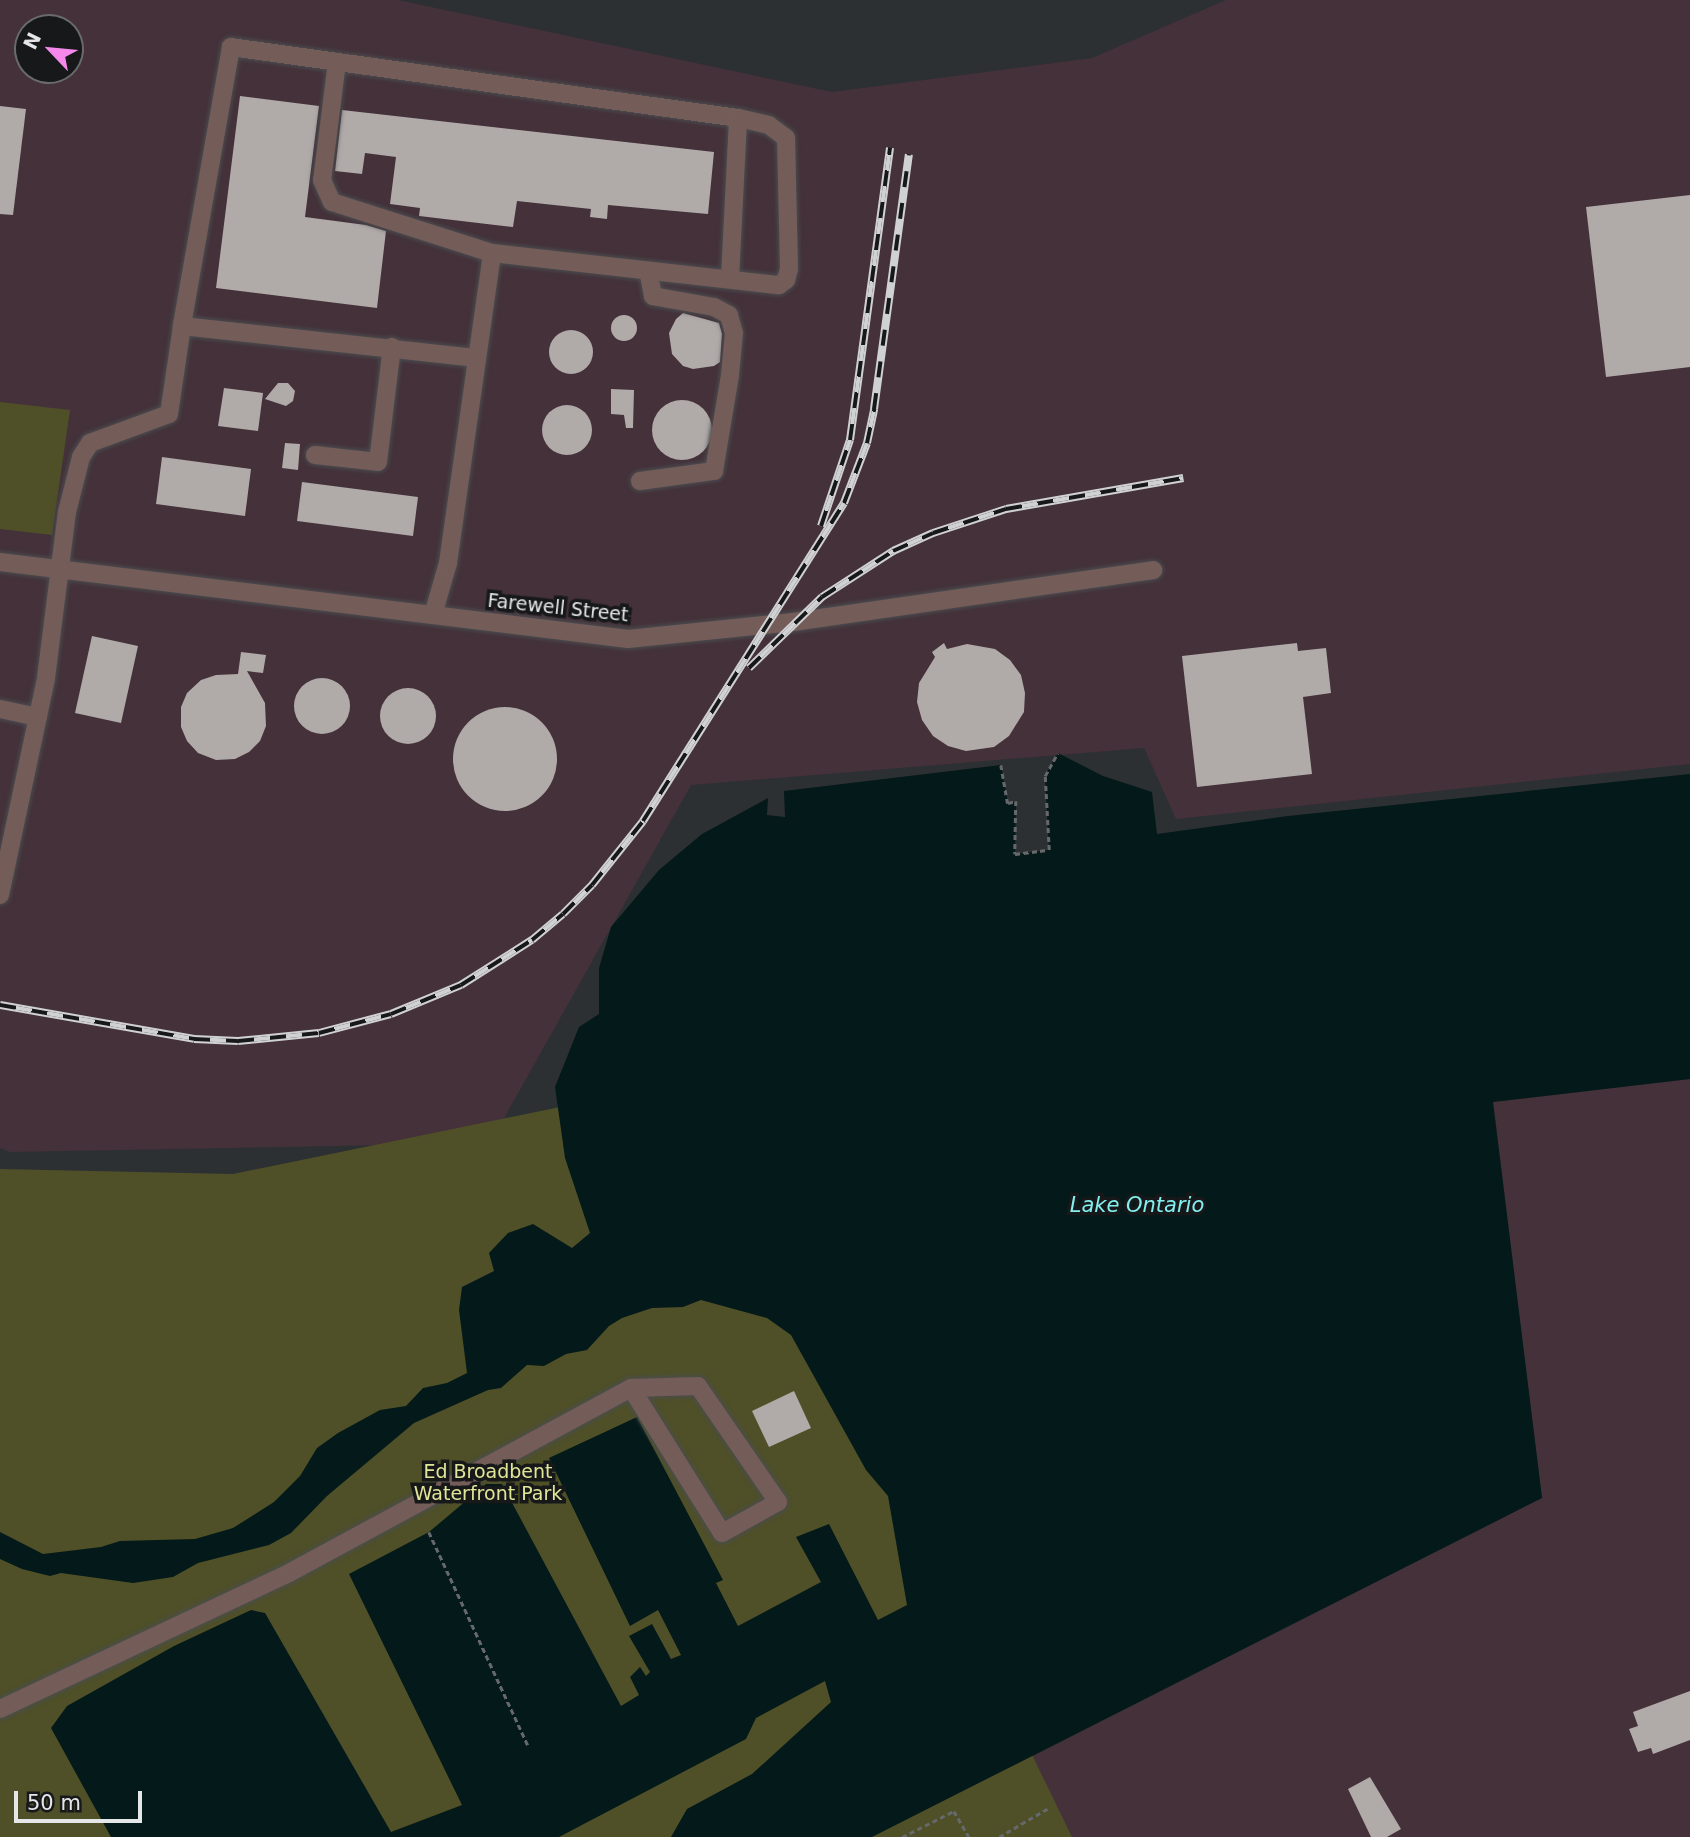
<!DOCTYPE html>
<style>
body{margin:0}
#map{position:relative;width:1690px;height:1837px;overflow:hidden;background:#2d3033;font-family:"DejaVu Sans",sans-serif}
div>[style]{position:absolute}
[style*='--x']{left:calc(var(--x)*1px);top:calc(var(--y)*1px);width:calc(var(--w)*1px);rotate:calc(var(--a)*1deg)}
.industrial>*{inset:0;background:#443139}
.green>*{inset:0;background:#4f5028}
.water>*{inset:0;background:#041919}
.building>*{inset:0;background:#b0aaa9}
.round{border-radius:50%}
.path>*{height:2.5px;margin-top:-1.25px;transform-origin:0;background:repeating-linear-gradient(90deg,#66696b 0 5px,transparent 0 8.5px)}
.roads{filter:drop-shadow(0 0 2px #4a4d50) drop-shadow(0 0 2px #4a4d50)}
.minor>*{height:18px;margin:-9px;padding:0 9px;transform-origin:9px;border-radius:9px;background:#745d59}
.rail>*{height:8px;margin-top:-4px;transform-origin:0;background:repeating-linear-gradient(90deg,#161819 0 16px,#cfd1d3 0 32px);box-sizing:border-box;border-block:2px solid #cfd1d3}
span{translate:-50% -50%;white-space:nowrap;text-align:center;line-height:1.15;-webkit-text-stroke:7px #161819;paint-order:stroke}
.street-label{font-size:19px;color:#e4e6e8}
.park-label{font-size:19px;color:#e1e597}
.water-label{font-size:21px;color:#84efef;font-style:italic}
.north{position:absolute;left:14px;top:14px;width:70px;height:70px;box-sizing:border-box;background:#161819;border:2px solid #686a6c;border-radius:50%;rotate:296deg;font-size:19px;font-weight:700;line-height:28px;text-align:center;color:#e4e6e8}
.north::after{content:'';display:block;margin:auto;width:24px;height:32px;background:#f688ec;clip-path:polygon(50% 0,100% 100%,50% 72%,0 100%)}
.scale{position:absolute;left:14px;top:1791px;width:128px;height:32px;box-sizing:border-box;border:4px solid #e4e6e8;border-top:0;padding-left:9px;font-size:21px;line-height:24px;white-space:nowrap;color:#e4e6e8;-webkit-text-stroke:5px #161819;paint-order:stroke}
</style>
<div id="map">
<div class="industrial">
<div style="clip-path:polygon(evenodd,0 0,398px 0,832px 92px,1092px 58px,1226px 0,1690px 0,1690px 764px,1176px 819px,1144px 748px,691px 785px,490px 1143px,10px 1152px,0 1148px,0 0,28px 28px,70px 28px,70px 70px,28px 70px,28px 28px)"></div>
<div style="clip-path:polygon(1690px 1079px,1690px 1837px,1072px 1837px,1031px 1757px,1542px 1498px,1493px 1101px)"></div>
</div>
<div class="green">
<div style="clip-path:polygon(0 402px,70px 410px,52px 535px,0 529px)"></div>
<div style="clip-path:polygon(599px 1099px,809px 1296px,1072px 1837px,0 1837px,0 1169px,233px 1174px)"></div>
</div>
<div class="water">
<div style="clip-path:polygon(1058px 753px,1103px 776px,1152px 792px,1157px 834px,1288px 816px,1690px 774px,1690px 1079px,1493px 1102px,1542px 1498px,872px 1837px,671px 1837px,687px 1809px,752px 1774px,831px 1702px,825px 1681px,756px 1718px,746px 1739px,559px 1837px,111px 1837px,51px 1728px,67px 1706px,174px 1646px,251px 1610px,265px 1613px,391px 1832px,462px 1805px,349px 1574px,429px 1532px,486px 1484px,502px 1484px,621px 1706px,639px 1695px,630px 1677px,640px 1667px,646px 1676px,650px 1672px,629px 1636px,652px 1624px,671px 1659px,681px 1655px,658px 1610px,630px 1626px,549px 1458px,637px 1417px,723px 1580px,716px 1583px,738px 1626px,821px 1582px,796px 1537px,829px 1524px,878px 1620px,907px 1605px,888px 1496px,866px 1470px,791px 1335px,767px 1318px,701px 1300px,683px 1307px,652px 1308px,622px 1318px,609px 1326px,587px 1350px,566px 1354px,544px 1366px,527px 1365px,501px 1388px,488px 1390px,414px 1423px,327px 1496px,291px 1533px,269px 1545px,198px 1563px,173px 1577px,133px 1583px,61px 1573px,50px 1576px,22px 1569px,0 1559px,0 1532px,43px 1554px,101px 1547px,120px 1541px,195px 1539px,233px 1528px,274px 1502px,300px 1476px,317px 1448px,338px 1433px,380px 1410px,406px 1406px,423px 1388px,447px 1383px,467px 1373px,459px 1310px,462px 1287px,494px 1271px,489px 1253px,508px 1233px,533px 1224px,572px 1248px,590px 1233px,565px 1158px,555px 1087px,579px 1027px,599px 1014px,599px 968px,611px 927px,659px 870px,702px 834px,768px 798px,767px 815px,785px 817px,784px 791px,1001px 765px,1008px 803px,1016px 801px,1015px 854px,1049px 850px,1045px 776px)"></div>
</div>
<div class="building">
<div style="clip-path:polygon(240px 96px,319px 106px,305px 217px,366px 225px,386px 231px,377px 308px,216px 288px)"></div>
<div style="clip-path:polygon(0 106px,26px 109px,13px 215px,0 214px)"></div>
<div style="clip-path:polygon(342px 110px,714px 152px,708px 214px,608px 205px,607px 219px,590px 217px,591px 209px,517px 201px,513px 227px,419px 216px,420px 208px,390px 204px,396px 157px,365px 153px,362px 174px,335px 171px)"></div>
<div style="clip-path:polygon(1690px 195px,1690px 367px,1606px 377px,1586px 207px)"></div>
<div style="clip-path:polygon(683px 313px,719px 323px,722px 334px,720px 362px,714px 366px,693px 369px,683px 366px,672px 354px,669px 333px,676px 319px)"></div>
<div class="round" style="left:611px;top:315px;width:26px;height:26px"></div>
<div class="round" style="left:549px;top:330px;width:44px;height:44px"></div>
<div style="clip-path:polygon(278px 383px,288px 383px,295px 391px,293px 401px,286px 406px,265px 399px)"></div>
<div style="clip-path:polygon(224px 388px,263px 393px,258px 431px,218px 426px)"></div>
<div style="clip-path:polygon(611px 389px,634px 390px,633px 428px,626px 428px,624px 415px,611px 414px)"></div>
<div class="round" style="left:652px;top:400px;width:60px;height:60px"></div>
<div class="round" style="left:542px;top:405px;width:50px;height:50px"></div>
<div style="clip-path:polygon(285px 443px,300px 444px,298px 470px,282px 468px)"></div>
<div style="clip-path:polygon(162px 457px,251px 469px,245px 516px,156px 504px)"></div>
<div style="clip-path:polygon(302px 482px,418px 497px,413px 536px,297px 521px)"></div>
<div style="clip-path:polygon(92px 636px,138px 646px,121px 723px,75px 713px)"></div>
<div style="clip-path:polygon(944px 643px,947px 649px,967px 644px,995px 649px,1010px 660px,1021px 675px,1025px 693px,1024px 712px,1009px 736px,994px 747px,966px 751px,948px 746px,933px 736px,922px 720px,917px 702px,919px 683px,935px 657px,932px 652px)"></div>
<div style="clip-path:polygon(1297px 643px,1298px 651px,1326px 648px,1331px 693px,1303px 697px,1312px 774px,1197px 787px,1182px 656px)"></div>
<div style="clip-path:polygon(241px 652px,266px 655px,263px 673px,247px 671px,265px 703px,266px 726px,260px 741px,249px 752px,235px 759px,216px 760px,198px 753px,187px 741px,181px 727px,181px 707px,187px 693px,201px 680px,216px 675px,238px 674px)"></div>
<div class="round" style="left:294px;top:678px;width:56px;height:56px"></div>
<div class="round" style="left:380px;top:688px;width:56px;height:56px"></div>
<div class="round" style="left:453px;top:707px;width:104px;height:104px"></div>
<div style="clip-path:polygon(794px 1391px,811px 1428px,769px 1447px,752px 1411px)"></div>
<div style="clip-path:polygon(1690px 1691px,1690px 1740px,1653px 1754px,1651px 1748px,1638px 1752px,1629px 1729px,1638px 1726px,1633px 1712px)"></div>
<div style="clip-path:polygon(1370px 1777px,1401px 1829px,1387px 1837px,1371px 1837px,1348px 1789px)"></div>
</div>
<div class="path">
<div style="--x:1001;--y:765;--w:39;--a:80"></div>
<div style="--x:1008;--y:803;--w:8;--a:-14"></div>
<div style="--x:1016;--y:801;--w:53;--a:91.1"></div>
<div style="--x:1015;--y:854;--w:34;--a:-7"></div>
<div style="--x:1049;--y:850;--w:74;--a:-93.1"></div>
<div style="--x:1045;--y:776;--w:26;--a:-61"></div>
<div style="--x:429;--y:1532;--w:237;--a:65.1"></div>
<div style="--x:902;--y:1837;--w:58;--a:-26.6"></div>
<div style="--x:954;--y:1811;--w:30;--a:60"></div>
<div style="--x:999;--y:1837;--w:56;--a:-30.3"></div>
</div>
<div class="roads">
<div class="minor">
<div style="--x:337;--y:62;--w:119;--a:97.2"></div>
<div style="--x:322;--y:180;--w:24;--a:66"></div>
<div style="--x:332;--y:202;--w:168;--a:17.7"></div>
<div style="--x:492;--y:253;--w:289;--a:6.4"></div>
<div style="--x:779;--y:285;--w:9;--a:-36"></div>
<div style="--x:786;--y:280;--w:11;--a:-75"></div>
<div style="--x:789;--y:269;--w:131;--a:-91.3"></div>
<div style="--x:786;--y:138;--w:21;--a:-143"></div>
<div style="--x:769;--y:125;--w:32;--a:-167"></div>
<div style="--x:738;--y:118;--w:512;--a:-172.03"></div>
<div style="--x:231;--y:47;--w:283;--a:100"></div>
<div style="--x:182;--y:326;--w:295;--a:6.2"></div>
<div style="--x:730;--y:278;--w:160;--a:-87.1"></div>
<div style="--x:315;--y:455;--w:63;--a:6.3"></div>
<div style="--x:378;--y:462;--w:116;--a:-83.1"></div>
<div style="--x:640;--y:481;--w:75;--a:-7.7"></div>
<div style="--x:714;--y:471;--w:97;--a:-80.5"></div>
<div style="--x:730;--y:375;--w:42;--a:-84.6"></div>
<div style="--x:734;--y:333;--w:19;--a:-106"></div>
<div style="--x:729;--y:315;--w:17;--a:-152"></div>
<div style="--x:714;--y:307;--w:62;--a:-169.8"></div>
<div style="--x:653;--y:296;--w:25;--a:-101"></div>
<div style="--x:0;--y:562;--w:633;--a:6.99"></div>
<div style="--x:628;--y:639;--w:166;--a:-5.9"></div>
<div style="--x:793;--y:622;--w:364;--a:-8.2"></div>
<div style="--x:433;--y:615;--w:54;--a:-73.9"></div>
<div style="--x:448;--y:563;--w:313;--a:-81.9"></div>
<div style="--x:0;--y:709;--w:39;--a:12"></div>
<div style="--x:0;--y:895;--w:222;--a:-78"></div>
<div style="--x:46;--y:678;--w:167;--a:-82.8"></div>
<div style="--x:67;--y:512;--w:57;--a:-75.7"></div>
<div style="--x:81;--y:457;--w:17;--a:-57"></div>
<div style="--x:90;--y:443;--w:84;--a:-20.2"></div>
<div style="--x:169;--y:414;--w:89;--a:-81.6"></div>
<div style="--x:0;--y:1709;--w:319;--a:-25.2"></div>
<div style="--x:289;--y:1573;--w:389;--a:-28.4"></div>
<div style="--x:631;--y:1388;--w:67;--a:-1.7"></div>
<div style="--x:698;--y:1386;--w:141;--a:55.4"></div>
<div style="--x:778;--y:1502;--w:64;--a:151"></div>
<div style="--x:722;--y:1533;--w:171;--a:-122.1"></div>
</div>
</div>
<div class="rail">
<div style="--x:821;--y:526;--w:91;--a:-71.4"></div>
<div style="--x:850;--y:440;--w:295;--a:-82.2"></div>
<div style="--x:749;--y:668;--w:102;--a:-44.2"></div>
<div style="--x:822;--y:597;--w:85;--a:-32.9"></div>
<div style="--x:893;--y:551;--w:44;--a:-24.2"></div>
<div style="--x:933;--y:533;--w:77;--a:-18.2"></div>
<div style="--x:1006;--y:509;--w:180;--a:-9.9"></div>
<div style="--x:0;--y:1005;--w:197;--a:9.9"></div>
<div style="--x:194;--y:1039;--w:44;--a:2.6"></div>
<div style="--x:238;--y:1041;--w:81;--a:-5.6"></div>
<div style="--x:319;--y:1033;--w:74;--a:-14.8"></div>
<div style="--x:391;--y:1014;--w:76;--a:-22.5"></div>
<div style="--x:461;--y:985;--w:84;--a:-32.4"></div>
<div style="--x:532;--y:940;--w:40;--a:-40"></div>
<div style="--x:563;--y:914;--w:41;--a:-45"></div>
<div style="--x:592;--y:885;--w:82;--a:-51.4"></div>
<div style="--x:643;--y:821;--w:376;--a:-57.7"></div>
<div style="--x:844;--y:503;--w:64;--a:-69"></div>
<div style="--x:867;--y:443;--w:35;--a:-78"></div>
<div style="--x:874;--y:409;--w:257;--a:-82.2"></div>
</div>
<div class="street-label">
<span style="left:558px;top:608px;rotate:6deg">Farewell Street</span>
</div>
<div class="park-label">
<span style="left:488px;top:1483px">Ed Broadbent<br>Waterfront Park</span>
</div>
<div class="water-label">
<span style="left:1137px;top:1205px">Lake Ontario</span>
</div>
<div class="north">N</div>
<div class="scale">50 m</div>
</div>
